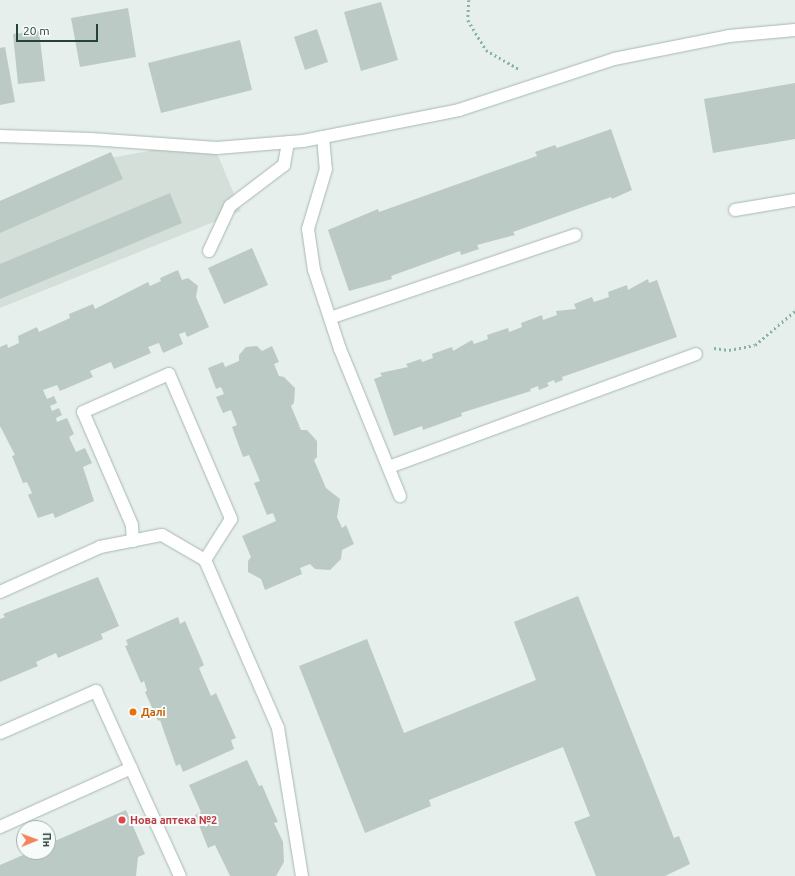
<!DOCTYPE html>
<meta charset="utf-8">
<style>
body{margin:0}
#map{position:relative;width:795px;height:876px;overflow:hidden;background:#e6efeb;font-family:Ubuntu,sans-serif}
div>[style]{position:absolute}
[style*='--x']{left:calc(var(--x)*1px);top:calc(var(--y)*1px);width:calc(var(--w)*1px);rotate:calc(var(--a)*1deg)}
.built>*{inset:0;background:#d4dfda}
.building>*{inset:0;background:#bbcac4}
.path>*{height:2.5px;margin-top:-1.25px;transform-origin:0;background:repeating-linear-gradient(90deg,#86b3a5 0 2px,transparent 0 5px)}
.roads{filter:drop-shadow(0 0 1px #a8b8b2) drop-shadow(0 0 1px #a8b8b2)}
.service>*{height:12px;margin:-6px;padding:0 6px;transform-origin:6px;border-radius:6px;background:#fff}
.dots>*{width:11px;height:11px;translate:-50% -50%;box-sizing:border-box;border:2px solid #f7fbf9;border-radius:50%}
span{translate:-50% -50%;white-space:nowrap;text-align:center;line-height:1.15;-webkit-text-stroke:4px #f7fbf9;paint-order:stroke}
.food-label{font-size:11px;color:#c56008;font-weight:700}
.left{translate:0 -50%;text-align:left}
.health-label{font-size:11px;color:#be3a42;font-weight:700}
.north{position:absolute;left:16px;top:820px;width:40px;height:40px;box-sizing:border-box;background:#f7fbf9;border:1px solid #a3b1ad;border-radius:50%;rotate:89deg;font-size:11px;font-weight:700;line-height:16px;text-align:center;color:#24423a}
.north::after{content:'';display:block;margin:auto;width:14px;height:18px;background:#f4845f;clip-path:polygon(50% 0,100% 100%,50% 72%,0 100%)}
.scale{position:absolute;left:16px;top:24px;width:82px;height:18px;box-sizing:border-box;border:2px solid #24423a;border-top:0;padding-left:5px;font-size:12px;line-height:14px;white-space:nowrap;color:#24423a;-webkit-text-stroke:3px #f7fbf9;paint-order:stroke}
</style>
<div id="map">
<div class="built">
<div style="clip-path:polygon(159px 149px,217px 153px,241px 211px,0 308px,0 201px,94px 161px)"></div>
</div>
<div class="building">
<div style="clip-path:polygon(381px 2px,398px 60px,361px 71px,344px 12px)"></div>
<div style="clip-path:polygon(128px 8px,136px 57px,80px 67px,71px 18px)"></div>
<div style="clip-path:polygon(317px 29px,328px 62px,305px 70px,294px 37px)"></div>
<div style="clip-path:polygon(39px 31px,45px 81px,18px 84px,13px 34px)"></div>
<div style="clip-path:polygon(240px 40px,252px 90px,161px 113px,148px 63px)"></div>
<div style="clip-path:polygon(5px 47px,15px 102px,0 105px,0 48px)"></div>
<div style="clip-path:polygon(795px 83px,795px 139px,713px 153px,704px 99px)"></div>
<div style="clip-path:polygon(611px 129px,632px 190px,612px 199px,611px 197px,513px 232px,515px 235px,477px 245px,479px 249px,461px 255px,460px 251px,391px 276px,392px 279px,349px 291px,328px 230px,378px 209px,379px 212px,537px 156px,535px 152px,555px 145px,557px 148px)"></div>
<div style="clip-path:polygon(111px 152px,123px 179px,0 233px,0 201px)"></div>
<div style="clip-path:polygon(170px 193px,182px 223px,0 299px,0 264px)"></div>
<div style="clip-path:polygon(252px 248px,268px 285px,224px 304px,208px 268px)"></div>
<div style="clip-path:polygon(178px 270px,182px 280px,188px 278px,198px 286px,196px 297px,209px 327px,187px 337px,185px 332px,179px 334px,183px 344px,163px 353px,159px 343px,148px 347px,151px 353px,114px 369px,111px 362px,90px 371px,93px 377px,60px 391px,57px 385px,43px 390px,47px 399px,54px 396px,57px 403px,50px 406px,52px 411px,59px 408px,62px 415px,56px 418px,57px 422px,67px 418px,74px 434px,69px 437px,76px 452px,85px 448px,92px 463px,83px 467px,94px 501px,55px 518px,53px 513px,38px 518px,28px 495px,32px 493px,27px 482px,23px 483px,12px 456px,15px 455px,0 426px,0 347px,7px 344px,8px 348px,19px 343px,18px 336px,37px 327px,39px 332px,70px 318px,69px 314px,93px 304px,95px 309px,148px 282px,150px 286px,161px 281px,160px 278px)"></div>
<div style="clip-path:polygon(648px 279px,649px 283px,657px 280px,677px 337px,562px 377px,563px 380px,555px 383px,554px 380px,547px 383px,549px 386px,539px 390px,538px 386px,530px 389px,531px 391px,461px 413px,462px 416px,423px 430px,422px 426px,394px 436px,374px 379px,382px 376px,380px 373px,408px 367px,406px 364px,421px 359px,422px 362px,433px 358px,432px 354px,452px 347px,453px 351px,472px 340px,474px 344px,488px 339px,487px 335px,508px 328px,509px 332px,522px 327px,521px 323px,542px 315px,543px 320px,557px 315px,556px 311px,576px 309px,574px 304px,592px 297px,594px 302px,609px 297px,608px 292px,627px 285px,628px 290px)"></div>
<div style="clip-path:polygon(257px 346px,262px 351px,272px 346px,279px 362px,274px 364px,279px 376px,284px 377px,295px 388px,294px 403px,291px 406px,301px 430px,307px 430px,317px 441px,317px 457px,314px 460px,326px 488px,340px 499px,337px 517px,342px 528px,346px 525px,354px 544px,342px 550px,341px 559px,330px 570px,315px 569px,310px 564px,300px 568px,302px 574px,265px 590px,261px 579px,248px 572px,248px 561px,251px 557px,242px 536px,276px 521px,273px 513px,267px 515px,254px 483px,260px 481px,249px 455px,243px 457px,232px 427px,237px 425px,231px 410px,223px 413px,216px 397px,224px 394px,221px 387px,216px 389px,208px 368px,223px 362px,225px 367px,239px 361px,239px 355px,246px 347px)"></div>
<div style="clip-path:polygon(98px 577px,119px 626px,101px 634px,103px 639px,58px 658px,56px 653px,36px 662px,38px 666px,0 682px,0 619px,5px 617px,3px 614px)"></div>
<div style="clip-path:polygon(578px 596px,674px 838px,679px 836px,690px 864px,665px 876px,596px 876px,574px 822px,590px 816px,563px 747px,429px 800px,431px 806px,365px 833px,299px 666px,367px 639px,404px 733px,536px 680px,514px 622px)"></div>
<div style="clip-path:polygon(178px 617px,180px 624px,185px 621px,204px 665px,199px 668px,211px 696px,216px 693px,236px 738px,231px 740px,234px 749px,183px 772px,180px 764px,176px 766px,160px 720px,158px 721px,145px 692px,147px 691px,144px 681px,141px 683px,125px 646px,128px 645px,126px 640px)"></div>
<div style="clip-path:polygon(247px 760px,259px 786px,262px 785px,278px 822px,274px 823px,283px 842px,284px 862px,276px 876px,230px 876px,215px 845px,208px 848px,195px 815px,201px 812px,189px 785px)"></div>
<div style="clip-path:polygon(126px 810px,145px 854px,138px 857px,136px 876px,0 876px,0 865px,30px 852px,48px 852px,48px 844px)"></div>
</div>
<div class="path">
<div style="--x:469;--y:0;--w:20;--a:93"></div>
<div style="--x:468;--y:20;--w:35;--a:59"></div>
<div style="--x:486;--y:50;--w:38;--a:30"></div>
<div style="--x:714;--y:348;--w:15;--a:8"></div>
<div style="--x:729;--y:350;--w:26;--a:-11"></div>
<div style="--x:755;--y:345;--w:52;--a:-40.4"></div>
</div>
<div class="roads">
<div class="service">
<div style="--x:0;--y:136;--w:91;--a:1.9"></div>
<div style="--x:91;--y:139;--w:126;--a:4.1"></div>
<div style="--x:217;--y:148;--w:86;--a:-4.7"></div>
<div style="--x:303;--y:141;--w:159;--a:-11.2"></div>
<div style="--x:459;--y:110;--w:163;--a:-18.2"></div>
<div style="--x:614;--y:59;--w:117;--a:-11.3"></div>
<div style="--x:729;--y:36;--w:66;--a:-5.2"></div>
<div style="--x:323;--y:137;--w:32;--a:85"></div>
<div style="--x:326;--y:169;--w:63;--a:106.7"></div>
<div style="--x:308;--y:229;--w:41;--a:81.7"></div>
<div style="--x:314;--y:270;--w:83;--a:71.8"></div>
<div style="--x:340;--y:349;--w:159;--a:67.8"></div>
<div style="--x:735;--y:210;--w:61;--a:-9.5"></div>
<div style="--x:209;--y:251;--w:50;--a:-65"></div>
<div style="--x:230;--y:206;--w:68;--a:-37.2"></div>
<div style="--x:284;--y:165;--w:23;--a:-80"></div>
<div style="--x:330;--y:318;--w:259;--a:-18.7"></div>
<div style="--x:389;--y:467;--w:327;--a:-20.2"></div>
<div style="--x:133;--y:541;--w:16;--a:-94"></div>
<div style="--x:132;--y:525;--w:123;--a:-113.4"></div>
<div style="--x:83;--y:412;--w:94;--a:-23.8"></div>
<div style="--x:169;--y:374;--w:158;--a:66.8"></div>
<div style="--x:231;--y:519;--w:49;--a:122.4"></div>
<div style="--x:0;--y:592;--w:110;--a:-24.2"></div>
<div style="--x:100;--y:547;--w:63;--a:-11"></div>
<div style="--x:162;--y:535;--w:50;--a:30.2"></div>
<div style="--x:205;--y:560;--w:183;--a:66.5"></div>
<div style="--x:278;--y:728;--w:150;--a:80.8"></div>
<div style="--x:0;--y:733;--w:105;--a:-23.6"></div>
<div style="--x:96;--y:691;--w:203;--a:65.6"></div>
<div style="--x:0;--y:827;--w:144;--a:-24.2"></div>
</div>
</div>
<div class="dots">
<div style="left:133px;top:712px;background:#e8710a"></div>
<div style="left:122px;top:820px;background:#e0444e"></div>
</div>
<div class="food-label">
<span class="left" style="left:141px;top:712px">Далі</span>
</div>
<div class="health-label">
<span class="left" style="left:130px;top:820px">Нова аптека №2</span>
</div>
<div class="north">Пн</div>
<div class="scale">20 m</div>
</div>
